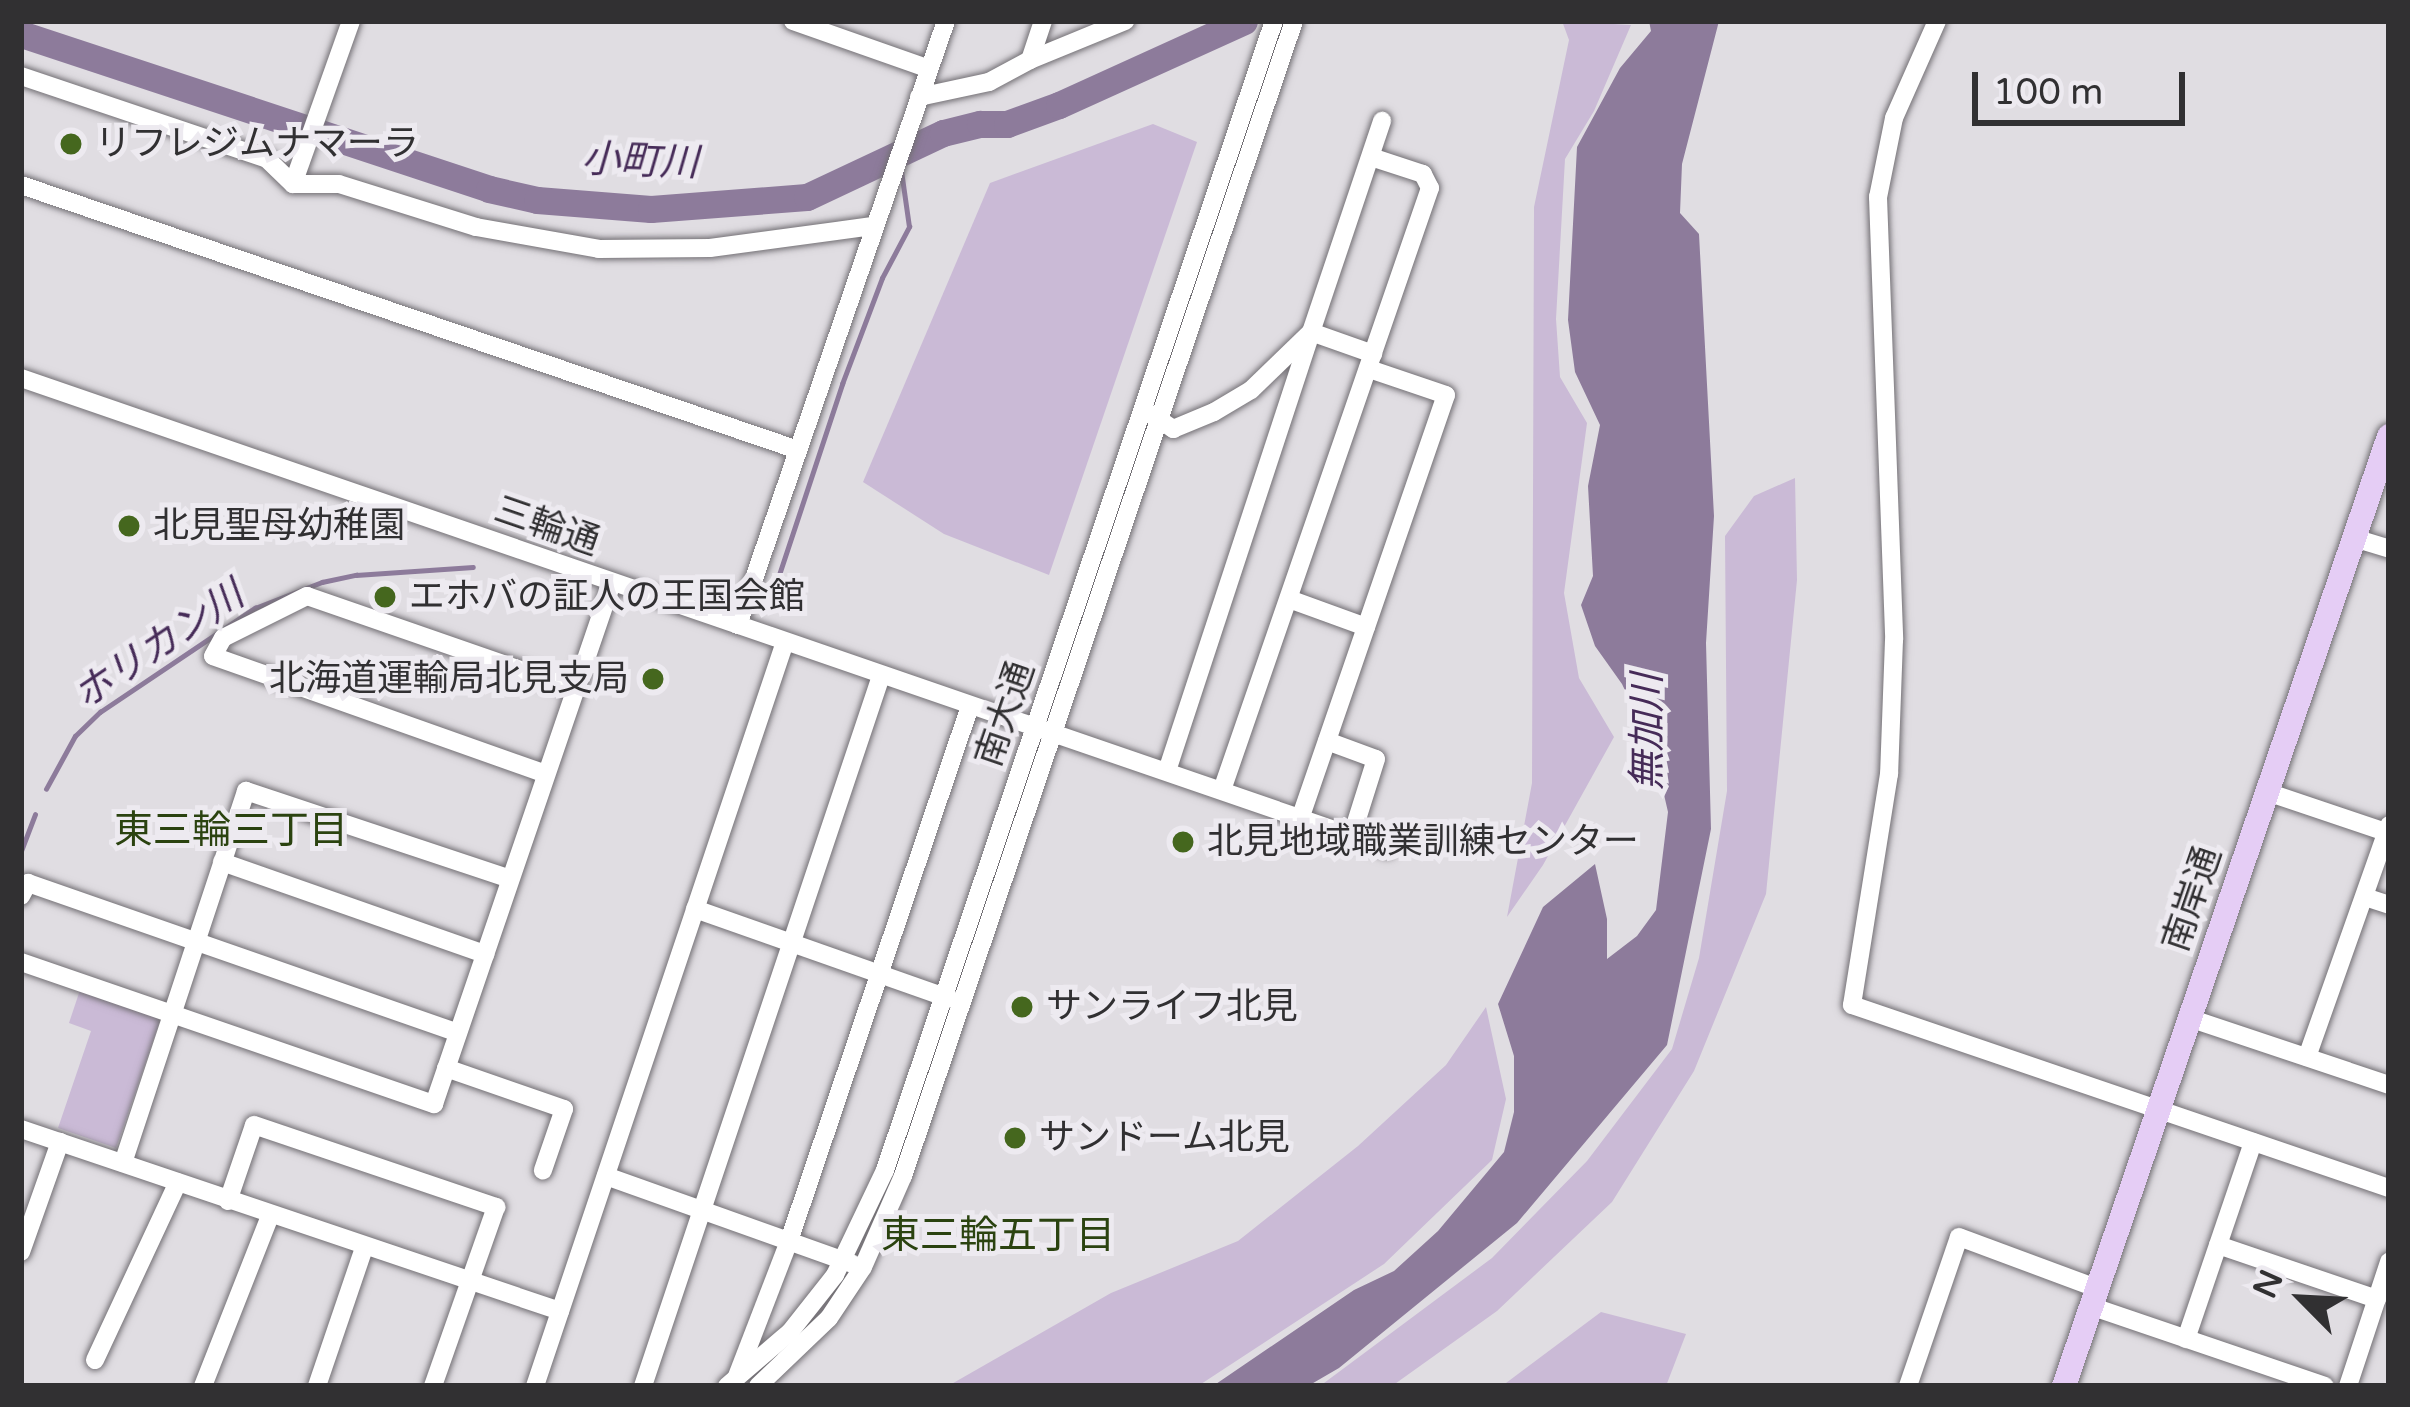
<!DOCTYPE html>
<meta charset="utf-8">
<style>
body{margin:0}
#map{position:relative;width:2410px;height:1407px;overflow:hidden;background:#e0dde2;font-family:"Varela Round","Noto Sans JP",sans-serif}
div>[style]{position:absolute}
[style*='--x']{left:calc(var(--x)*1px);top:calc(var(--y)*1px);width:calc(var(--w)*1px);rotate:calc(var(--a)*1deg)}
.green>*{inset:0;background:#cabad6}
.water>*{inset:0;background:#8d7b9b}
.stream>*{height:4.5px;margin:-2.25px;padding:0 2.25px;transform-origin:2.25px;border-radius:2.25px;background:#8d7b9b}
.river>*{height:27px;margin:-13.5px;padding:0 13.5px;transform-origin:13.5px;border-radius:13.5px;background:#8d7b9b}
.roads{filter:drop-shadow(0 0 3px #737075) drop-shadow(0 0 3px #737075)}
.minor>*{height:18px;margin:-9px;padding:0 9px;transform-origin:9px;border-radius:9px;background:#fff}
.major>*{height:24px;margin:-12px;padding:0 12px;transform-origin:12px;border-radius:12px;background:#e5cdf5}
.dots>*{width:33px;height:33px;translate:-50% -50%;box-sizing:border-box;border:6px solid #edeaf0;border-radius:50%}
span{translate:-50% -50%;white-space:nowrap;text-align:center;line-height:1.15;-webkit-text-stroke:10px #edeaf0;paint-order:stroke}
.poi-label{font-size:36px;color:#313032}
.left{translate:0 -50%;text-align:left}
.right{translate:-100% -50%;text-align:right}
.street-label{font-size:36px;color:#313032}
.water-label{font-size:39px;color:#462b58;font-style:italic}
.neighbourhood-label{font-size:39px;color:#2b4310}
.frame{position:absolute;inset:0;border:24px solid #313032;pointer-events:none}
.north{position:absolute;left:2242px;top:1239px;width:120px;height:120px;-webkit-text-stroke:9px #edeaf0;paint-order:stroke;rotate:294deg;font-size:33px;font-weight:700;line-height:48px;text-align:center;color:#313032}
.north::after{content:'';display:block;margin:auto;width:42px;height:54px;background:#313032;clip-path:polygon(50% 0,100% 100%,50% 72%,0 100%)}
.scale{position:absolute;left:1972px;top:72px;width:213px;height:54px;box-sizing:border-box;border:6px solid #313032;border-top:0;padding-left:15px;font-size:36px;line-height:42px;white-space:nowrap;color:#313032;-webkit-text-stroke:9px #edeaf0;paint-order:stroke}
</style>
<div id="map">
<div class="green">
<div style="clip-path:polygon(1562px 21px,1631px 25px,1594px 111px,1565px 159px,1556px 319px,1560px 377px,1587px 423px,1564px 593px,1579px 678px,1614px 737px,1543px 865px,1507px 917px,1532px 783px,1534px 207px,1569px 40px)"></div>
<div style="clip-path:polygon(1153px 124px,1197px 142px,1049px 575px,944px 534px,863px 482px,990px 183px)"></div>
<div style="clip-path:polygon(1795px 478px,1797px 580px,1766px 894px,1694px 1071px,1612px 1202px,1497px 1311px,1392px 1386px,1320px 1386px,1492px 1258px,1587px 1161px,1672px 1049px,1699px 958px,1727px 791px,1725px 536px,1754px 496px)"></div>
<div style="clip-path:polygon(81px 987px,162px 1015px,116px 1148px,58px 1128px,91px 1031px,69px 1023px)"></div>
<div style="clip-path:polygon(1486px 1007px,1506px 1099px,1492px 1160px,1384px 1264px,1198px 1386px,948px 1386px,1111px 1293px,1238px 1241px,1358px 1146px,1446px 1065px)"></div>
<div style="clip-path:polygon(1601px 1312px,1686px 1334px,1666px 1386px,1502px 1386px)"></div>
</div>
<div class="water">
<div style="clip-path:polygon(1649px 21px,1719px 21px,1682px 164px,1680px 213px,1699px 234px,1714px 516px,1706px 643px,1711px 829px,1667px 1045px,1517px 1223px,1339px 1368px,1308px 1386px,1213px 1386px,1354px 1290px,1394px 1271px,1438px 1231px,1504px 1152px,1514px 1112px,1514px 1056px,1498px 1004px,1543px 907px,1595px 864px,1607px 919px,1607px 959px,1637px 936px,1656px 910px,1668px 812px,1654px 751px,1622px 684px,1595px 646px,1581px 605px,1593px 576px,1588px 486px,1600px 425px,1575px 372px,1568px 320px,1577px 147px,1620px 68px,1651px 31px)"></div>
</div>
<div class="stream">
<div style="--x:776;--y:584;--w:211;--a:-71.7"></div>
<div style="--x:842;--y:384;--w:113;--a:-69.3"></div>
<div style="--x:882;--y:278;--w:58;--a:-62.1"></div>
<div style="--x:909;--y:227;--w:57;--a:-98.1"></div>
<div style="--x:46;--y:789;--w:60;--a:-61.3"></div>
<div style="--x:75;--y:736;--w:35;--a:-44"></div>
<div style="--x:100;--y:712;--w:187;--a:-33.9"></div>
<div style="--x:255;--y:608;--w:72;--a:-21.2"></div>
<div style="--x:322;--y:582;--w:35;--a:-12"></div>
<div style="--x:356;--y:575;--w:117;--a:-3.9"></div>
<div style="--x:21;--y:851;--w:39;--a:-69"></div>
</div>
<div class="river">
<div style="--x:21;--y:34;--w:493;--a:18.3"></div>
<div style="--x:489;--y:189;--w:49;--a:12.9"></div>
<div style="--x:537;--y:200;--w:114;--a:4.5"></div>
<div style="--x:651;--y:209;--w:156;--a:-4.4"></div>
<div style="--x:807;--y:197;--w:150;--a:-25.2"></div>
<div style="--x:943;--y:133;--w:38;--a:-14"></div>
<div style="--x:980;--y:124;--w:27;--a:0"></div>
<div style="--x:1007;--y:124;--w:55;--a:-20.1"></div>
<div style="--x:1059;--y:105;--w:203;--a:-24.4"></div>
</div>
<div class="roads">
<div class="minor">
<div style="--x:793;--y:21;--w:144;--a:19.4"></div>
<div style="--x:1937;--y:21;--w:106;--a:113.9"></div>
<div style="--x:1894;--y:118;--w:81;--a:101.4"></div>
<div style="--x:1878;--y:197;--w:443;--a:87.9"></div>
<div style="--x:1894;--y:640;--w:134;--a:92.1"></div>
<div style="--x:1889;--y:774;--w:234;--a:99.1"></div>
<div style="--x:1852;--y:1005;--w:567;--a:18.82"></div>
<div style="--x:1030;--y:60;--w:103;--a:-22.3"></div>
<div style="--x:21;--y:76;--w:260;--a:18.6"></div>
<div style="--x:267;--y:159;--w:36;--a:44"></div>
<div style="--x:293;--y:184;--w:46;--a:0"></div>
<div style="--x:339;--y:184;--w:144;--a:17.4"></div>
<div style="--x:476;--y:227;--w:125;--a:10.1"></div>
<div style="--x:599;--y:249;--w:111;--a:-0.5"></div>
<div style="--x:710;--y:248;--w:164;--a:-7.7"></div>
<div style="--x:919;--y:97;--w:72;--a:-12.1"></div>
<div style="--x:989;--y:82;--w:47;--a:-28.2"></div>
<div style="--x:1030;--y:60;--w:41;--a:-71.6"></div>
<div style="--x:293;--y:184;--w:173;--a:-70.4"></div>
<div style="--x:21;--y:185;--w:821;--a:18.83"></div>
<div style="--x:21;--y:378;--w:1445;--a:18.99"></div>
<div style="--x:1151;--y:414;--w:27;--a:34"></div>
<div style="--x:1173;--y:429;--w:44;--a:-22.5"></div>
<div style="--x:1214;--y:412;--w:43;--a:-30.7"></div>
<div style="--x:1251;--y:390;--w:83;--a:-44"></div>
<div style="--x:1311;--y:332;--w:223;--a:-71.4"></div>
<div style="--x:2354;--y:538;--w:37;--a:17"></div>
<div style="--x:1289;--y:599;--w:82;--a:20"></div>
<div style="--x:738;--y:625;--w:639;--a:-71"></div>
<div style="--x:1327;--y:741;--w:52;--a:20.2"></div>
<div style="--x:1376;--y:759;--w:80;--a:107.5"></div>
<div style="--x:1167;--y:771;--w:462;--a:-71.8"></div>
<div style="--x:1311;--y:332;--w:66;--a:19.5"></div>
<div style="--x:546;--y:774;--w:353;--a:-160.5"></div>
<div style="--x:213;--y:656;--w:21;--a:-61"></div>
<div style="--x:223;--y:638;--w:94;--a:-26.6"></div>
<div style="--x:307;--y:596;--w:284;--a:19.1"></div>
<div style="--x:1222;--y:790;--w:637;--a:-70.94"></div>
<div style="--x:1430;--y:188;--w:16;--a:-117"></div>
<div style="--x:1423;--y:174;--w:55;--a:-161.9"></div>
<div style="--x:2267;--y:792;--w:126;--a:18.6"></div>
<div style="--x:1301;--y:816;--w:445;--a:-71"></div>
<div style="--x:1446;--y:395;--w:81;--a:-161.3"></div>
<div style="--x:222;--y:862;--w:279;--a:19.3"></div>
<div style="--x:21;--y:896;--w:15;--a:-62"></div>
<div style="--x:28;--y:883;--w:455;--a:19.2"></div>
<div style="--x:2365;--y:897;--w:25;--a:18"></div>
<div style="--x:695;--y:909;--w:271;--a:19.4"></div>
<div style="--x:21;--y:962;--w:437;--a:19"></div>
<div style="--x:434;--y:1104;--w:551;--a:-71.14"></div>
<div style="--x:2189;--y:1018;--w:211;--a:18.5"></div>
<div style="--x:2307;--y:1057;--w:246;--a:-70.5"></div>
<div style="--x:446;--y:1068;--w:125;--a:19.2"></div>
<div style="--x:564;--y:1109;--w:65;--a:109"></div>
<div style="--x:21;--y:1129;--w:569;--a:18.66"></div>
<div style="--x:123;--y:1163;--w:392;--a:-71.7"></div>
<div style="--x:246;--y:791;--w:278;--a:18.4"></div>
<div style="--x:606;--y:1176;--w:262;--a:19.6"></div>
<div style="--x:228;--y:1201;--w:80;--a:-71.1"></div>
<div style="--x:254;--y:1125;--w:256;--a:18.7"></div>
<div style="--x:496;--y:1207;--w:190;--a:109.4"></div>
<div style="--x:2218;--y:1245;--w:168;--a:18.8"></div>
<div style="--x:21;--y:1252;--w:117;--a:-70.5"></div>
<div style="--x:2090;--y:1306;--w:248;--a:18.8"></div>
<div style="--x:2186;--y:1339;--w:208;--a:-71.2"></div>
<div style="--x:95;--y:1360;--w:196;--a:-65"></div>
<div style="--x:737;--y:1376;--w:145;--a:-68.9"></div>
<div style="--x:789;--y:1241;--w:565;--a:-71.31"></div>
<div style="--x:203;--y:1386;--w:183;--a:-68.5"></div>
<div style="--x:317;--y:1386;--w:146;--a:-71.2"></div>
<div style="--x:535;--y:1386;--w:785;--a:-71.43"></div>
<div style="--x:643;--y:1386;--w:749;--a:-71.47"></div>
<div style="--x:727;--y:1386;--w:83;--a:-40.6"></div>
<div style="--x:790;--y:1332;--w:73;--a:-51.7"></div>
<div style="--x:835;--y:1275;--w:116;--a:-64.5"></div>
<div style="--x:885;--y:1170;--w:1213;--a:-71.3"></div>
<div style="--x:758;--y:1386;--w:98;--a:-43.8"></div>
<div style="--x:829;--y:1318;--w:61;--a:-56.3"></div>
<div style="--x:863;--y:1267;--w:99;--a:-66.3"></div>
<div style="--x:903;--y:1176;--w:1219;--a:-71.3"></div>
<div style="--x:1908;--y:1386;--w:157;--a:-71.1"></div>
<div style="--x:1959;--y:1237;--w:146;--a:20.4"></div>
<div style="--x:2348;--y:1386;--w:131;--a:-71.7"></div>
</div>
<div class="major">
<div style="--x:2064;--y:1386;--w:1004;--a:-71.11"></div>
</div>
</div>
<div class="dots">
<div style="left:71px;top:144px;background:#45671e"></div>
<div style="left:129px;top:526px;background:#45671e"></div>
<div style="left:385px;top:597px;background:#45671e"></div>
<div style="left:653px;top:679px;background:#45671e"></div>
<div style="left:1183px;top:842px;background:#45671e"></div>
<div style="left:1022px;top:1007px;background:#45671e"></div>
<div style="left:1015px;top:1138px;background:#45671e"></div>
</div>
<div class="poi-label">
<span class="left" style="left:95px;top:144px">リフレジムナマーラ</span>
<span class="left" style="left:153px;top:526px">北見聖母幼稚園</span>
<span class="left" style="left:409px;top:597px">エホバの証人の王国会館</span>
<span class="right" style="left:629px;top:679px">北海道運輸局北見支局</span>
<span class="left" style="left:1207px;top:842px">北見地域職業訓練センター</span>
<span class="left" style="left:1046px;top:1007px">サンライフ北見</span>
<span class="left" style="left:1039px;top:1138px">サンドーム北見</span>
</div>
<div class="street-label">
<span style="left:547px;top:526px;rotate:19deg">三輪通</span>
<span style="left:1005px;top:714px;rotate:-71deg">南大通</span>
<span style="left:2192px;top:899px;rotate:-71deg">南岸通</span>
</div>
<div class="water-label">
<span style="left:640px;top:162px;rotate:2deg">小町川</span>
<span style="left:159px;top:646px;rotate:-34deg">ホリカン川</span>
<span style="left:1648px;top:732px;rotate:-90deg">無加川</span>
</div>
<div class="neighbourhood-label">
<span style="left:231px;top:831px">東三輪三丁目</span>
<span style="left:998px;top:1236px">東三輪五丁目</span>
</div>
<div class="frame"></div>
<div class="north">N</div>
<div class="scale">100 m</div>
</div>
